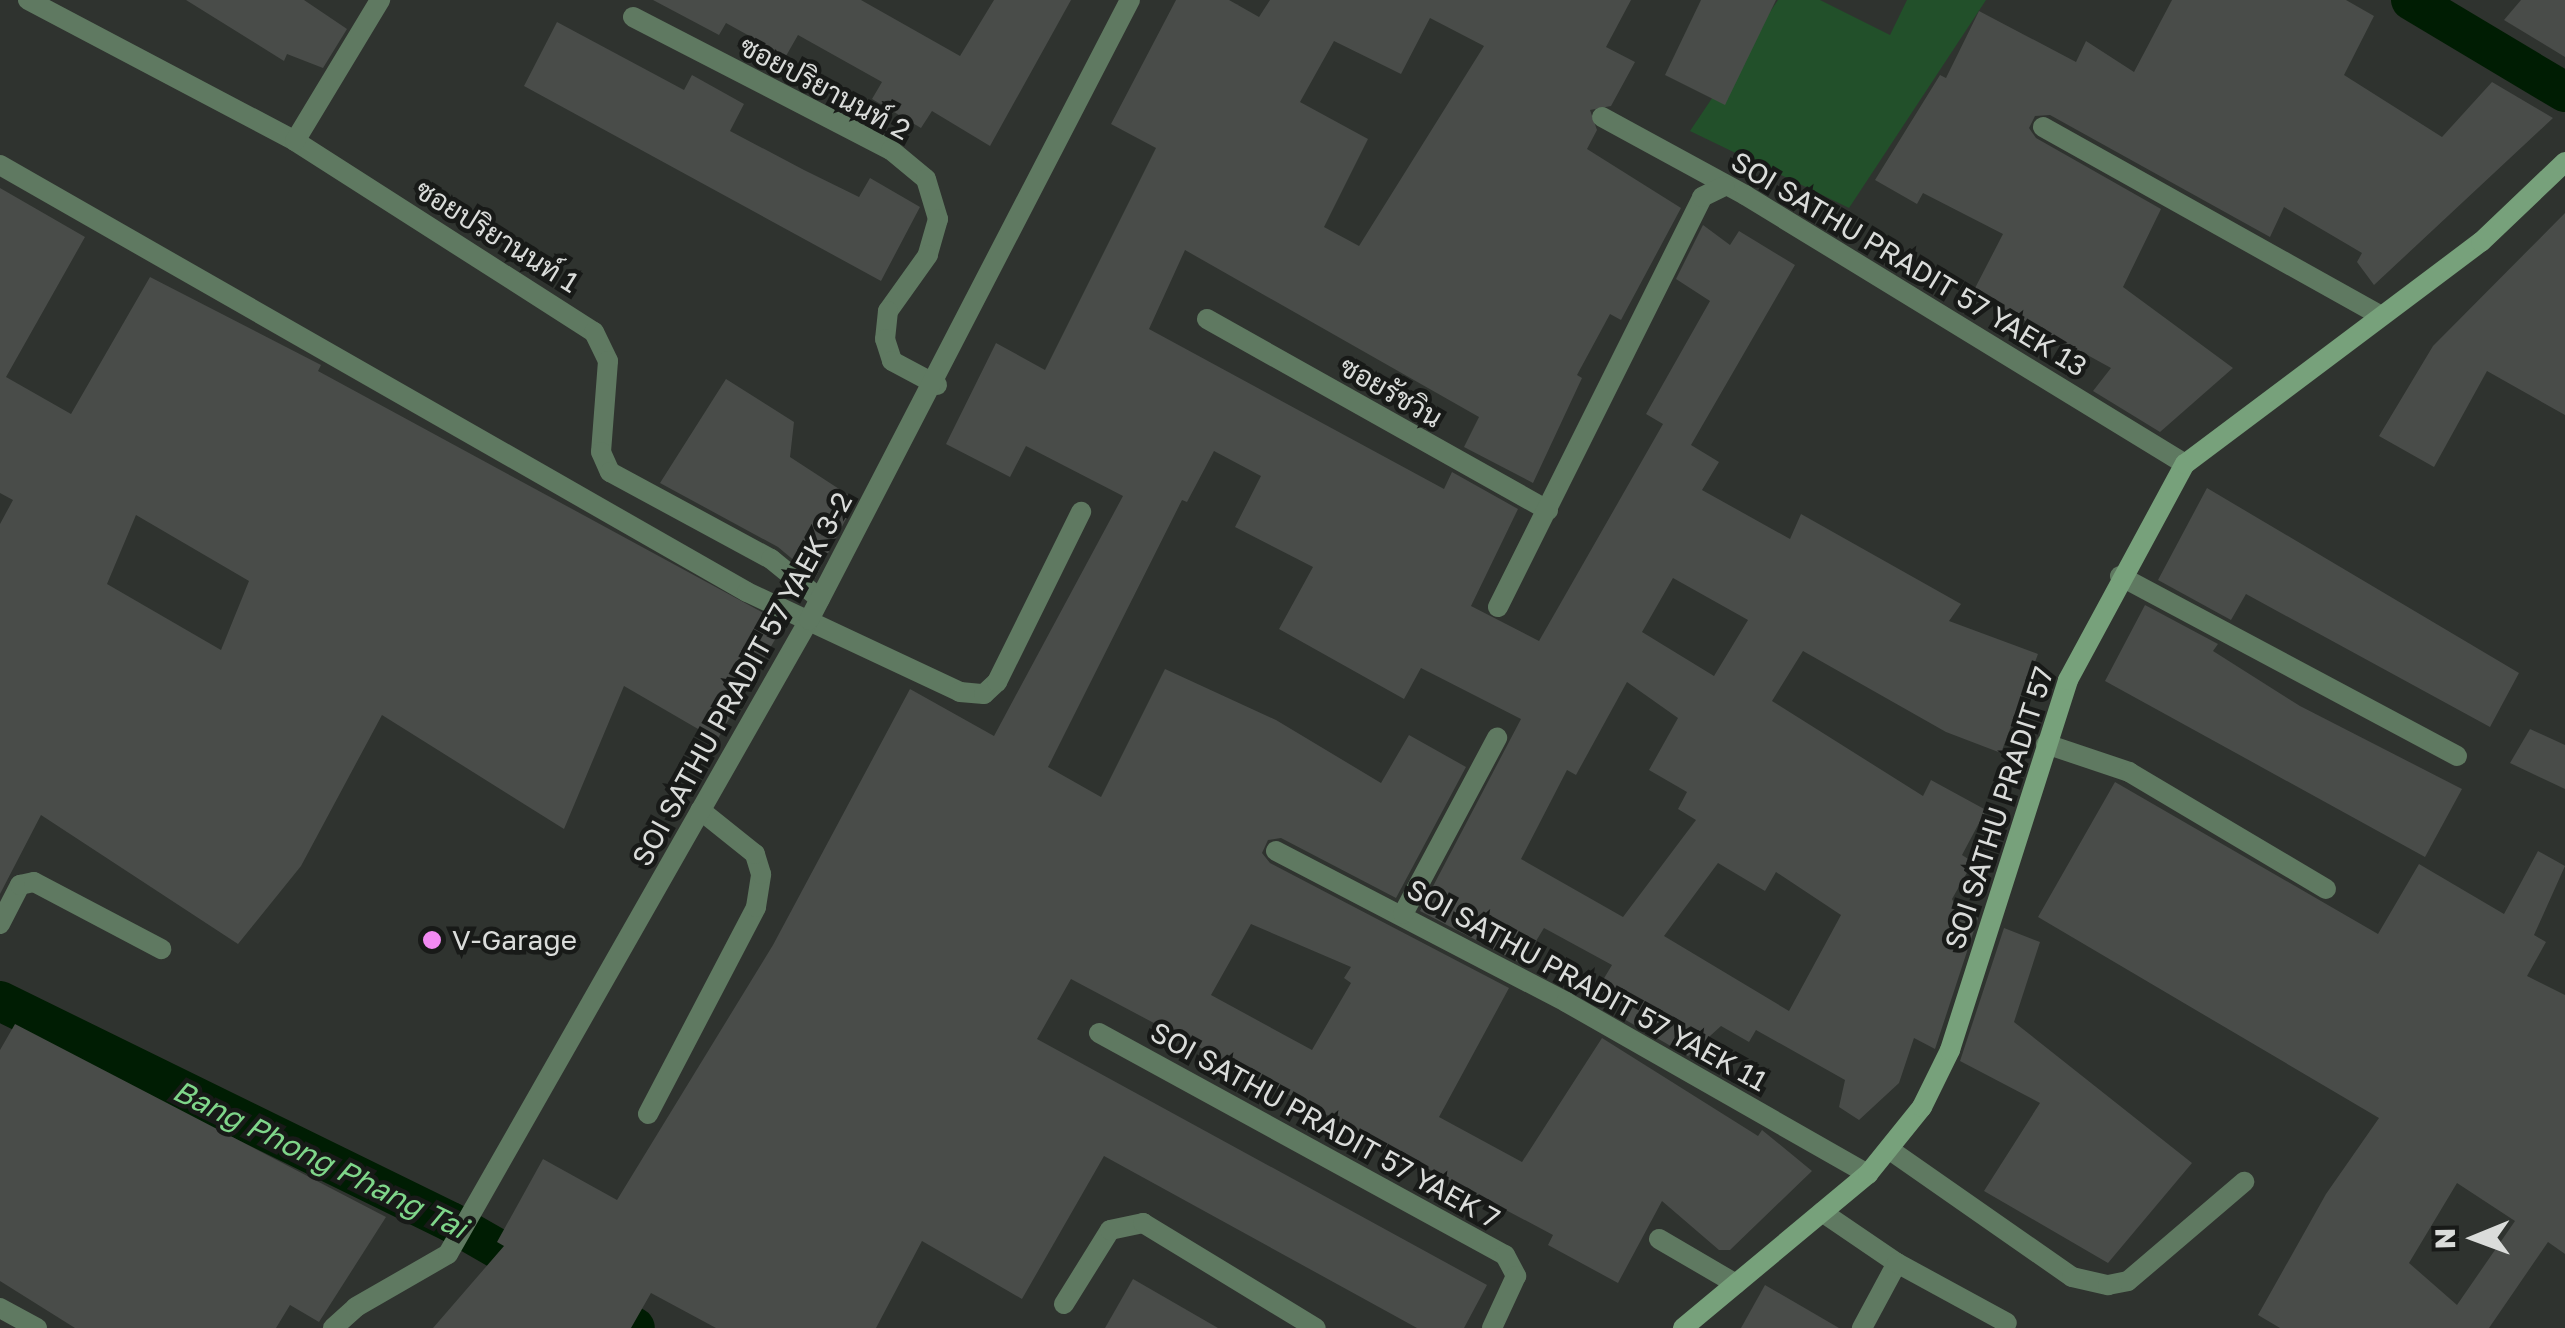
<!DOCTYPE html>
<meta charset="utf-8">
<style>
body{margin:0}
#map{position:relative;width:2565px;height:1328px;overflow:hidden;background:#2f332f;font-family:"Golos Text",Sarabun,sans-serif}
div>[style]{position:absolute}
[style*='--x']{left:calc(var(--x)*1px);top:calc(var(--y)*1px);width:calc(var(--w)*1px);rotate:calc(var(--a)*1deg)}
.green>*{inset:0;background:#22502a}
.canal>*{height:40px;margin:-20px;padding:0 20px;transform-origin:20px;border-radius:20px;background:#001d03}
.building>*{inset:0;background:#494c49}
.lane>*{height:20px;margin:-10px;padding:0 10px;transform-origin:10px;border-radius:10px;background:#5f7961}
.street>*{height:20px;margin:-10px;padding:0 10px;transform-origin:10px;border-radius:10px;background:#5f7961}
.secondary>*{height:20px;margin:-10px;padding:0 10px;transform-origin:10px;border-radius:10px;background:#77a17b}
.dots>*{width:28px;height:28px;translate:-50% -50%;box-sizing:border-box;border:5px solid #181a18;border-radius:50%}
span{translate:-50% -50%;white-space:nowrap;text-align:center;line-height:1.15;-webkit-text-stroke:9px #181a18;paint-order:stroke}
.street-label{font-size:28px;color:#dadcda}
.poi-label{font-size:28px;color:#dadcda}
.left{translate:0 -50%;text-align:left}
.water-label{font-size:30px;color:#7fd68a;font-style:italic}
.north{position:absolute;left:2425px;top:1188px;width:100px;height:100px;-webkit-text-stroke:8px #181a18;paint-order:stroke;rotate:269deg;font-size:28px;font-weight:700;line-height:40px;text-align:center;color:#dadcda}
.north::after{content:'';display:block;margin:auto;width:35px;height:45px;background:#dadcda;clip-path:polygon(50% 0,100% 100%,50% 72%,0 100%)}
</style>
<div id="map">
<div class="green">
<div style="clip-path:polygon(1778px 0,1820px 0,1890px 35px,1907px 0,1986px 0,1849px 208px,1690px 131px)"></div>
</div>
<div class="canal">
<div style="--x:2411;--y:0;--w:179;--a:30.9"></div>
<div style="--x:0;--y:1001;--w:502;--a:26.11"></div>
<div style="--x:451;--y:1222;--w:212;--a:29.9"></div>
</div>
<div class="building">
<div style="clip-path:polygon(186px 0,304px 0,347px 29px,323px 68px,287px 54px,284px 61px)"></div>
<div style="clip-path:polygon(653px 0,861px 0,960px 56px,994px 0,1071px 0,990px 146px,932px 111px,921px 128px,872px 99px,882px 82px,798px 35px,786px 56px,726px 23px,719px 35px)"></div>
<div style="clip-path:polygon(evenodd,1176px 0,1229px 0,1259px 17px,1270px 0,1631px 0,1606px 47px,1635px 62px,1611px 106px,1590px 110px,1597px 130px,1587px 149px,1681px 208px,1621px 320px,1610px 314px,1577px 375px,1582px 378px,1533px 483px,1464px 447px,1479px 417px,1185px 250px,1149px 329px,1444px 489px,1452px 472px,1518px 509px,1471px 606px,1539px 641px,1663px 424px,1646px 414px,1710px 301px,1676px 279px,1703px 225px,1730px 245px,1739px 231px,1795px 265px,1691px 445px,1719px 462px,1702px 490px,1790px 539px,1801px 514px,1961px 604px,1949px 621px,2038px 654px,2001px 753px,1946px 732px,1803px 651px,1772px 701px,1923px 796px,1931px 780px,1986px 810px,1962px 855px,1973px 862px,1952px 899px,1958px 910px,1978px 918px,1935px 1049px,1914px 1038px,1899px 1083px,1859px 1120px,1839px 1107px,1845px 1080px,1756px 1030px,1749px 1042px,1721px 1026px,1688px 1056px,1617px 1015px,1623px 1006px,1597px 990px,1612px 965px,1544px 928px,1522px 964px,1420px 911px,1521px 719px,1421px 668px,1404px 699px,1279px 629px,1313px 567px,1235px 527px,1261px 476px,1214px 451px,1187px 502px,1182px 500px,1048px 767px,1101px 797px,1165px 669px,1276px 720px,1381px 783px,1409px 735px,1466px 767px,1396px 898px,1281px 838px,1268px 840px,1262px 853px,1270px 863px,1509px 988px,1439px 1117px,1522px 1162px,1602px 1038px,1758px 1136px,1762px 1130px,1812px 1171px,1730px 1250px,1719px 1250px,1662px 1201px,1618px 1283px,1548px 1245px,1553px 1235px,1071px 979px,1037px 1039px,1487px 1285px,1464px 1328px,1417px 1328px,1104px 1156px,1022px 1299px,922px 1241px,876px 1328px,716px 1328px,651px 1293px,631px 1328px,433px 1328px,504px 1246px,497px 1242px,543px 1159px,617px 1200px,773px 945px,910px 689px,994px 736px,1123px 496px,1026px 446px,1010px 477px,946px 444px,996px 343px,1045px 370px,1156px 148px,1111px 124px,1176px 0,1430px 18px,1484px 46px,1359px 246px,1324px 227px,1368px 139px,1300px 102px,1334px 41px,1401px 74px,1430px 18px,1176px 0,1673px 578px,1748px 620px,1714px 676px,1642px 632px,1673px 578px,1176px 0,1627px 682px,1678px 718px,1649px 770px,1687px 792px,1678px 809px,1696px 820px,1623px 917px,1521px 859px,1567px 770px,1576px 775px,1627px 682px,1176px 0,1718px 863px,1765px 891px,1776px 872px,1841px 915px,1789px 1011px,1664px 936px,1718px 863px,1176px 0,1251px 924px,1351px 967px,1344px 978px,1351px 983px,1312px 1050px,1211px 995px,1251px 924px)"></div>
<div style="clip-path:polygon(1701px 0,1776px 0,1725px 105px,1665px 75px)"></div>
<div style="clip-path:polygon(2172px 0,2346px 0,2374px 16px,2344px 75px,2442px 137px,2492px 82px,2553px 118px,2374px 285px,2357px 262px,2362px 253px,2284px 207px,2270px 237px,2050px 115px,2035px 116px,2029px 128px,2036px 138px,2161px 209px,2123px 287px,2233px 368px,2160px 432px,2093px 391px,2111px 368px,1973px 292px,2003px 234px,1923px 193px,1917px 204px,1875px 180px,1940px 75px,1946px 78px,1979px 11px,2076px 62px,2086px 41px,2134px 72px)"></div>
<div style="clip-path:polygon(2521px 0,2565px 0,2565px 57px,2504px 20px)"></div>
<div style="clip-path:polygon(557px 22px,684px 90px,692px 75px,744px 104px,730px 131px,804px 170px,859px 197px,870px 178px,920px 207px,881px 281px,524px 86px)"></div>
<div style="clip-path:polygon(evenodd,0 188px,85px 237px,6px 377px,71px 414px,150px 277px,321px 365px,318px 371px,784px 624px,717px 740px,624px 686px,564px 829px,382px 715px,301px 866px,238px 944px,41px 815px,0 894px,0 524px,13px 500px,0 493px,0 188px,136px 515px,249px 581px,221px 650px,107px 584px,136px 515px)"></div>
<div style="clip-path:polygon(2565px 213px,2565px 415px,2487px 371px,2434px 467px,2379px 436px,2433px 346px)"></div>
<div style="clip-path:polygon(726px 379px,794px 422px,790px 457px,856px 500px,815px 578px,778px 547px,660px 483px)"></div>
<div style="clip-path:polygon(2207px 488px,2519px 673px,2490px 727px,2246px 594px,2231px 620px,2158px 580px)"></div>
<div style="clip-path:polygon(2145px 605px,2218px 644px,2213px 651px,2300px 706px,2462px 789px,2425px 857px,2105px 681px)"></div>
<div style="clip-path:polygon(2530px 729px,2565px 745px,2565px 789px,2510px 763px)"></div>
<div style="clip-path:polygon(evenodd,2115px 782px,2378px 934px,2419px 864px,2504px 914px,2538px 851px,2565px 866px,2534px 935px,2546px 942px,2527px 976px,2565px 995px,2565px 1254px,2548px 1242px,2489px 1328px,2280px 1328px,2258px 1315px,2326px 1194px,2379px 1118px,2038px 917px,2115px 782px,2457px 1183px,2515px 1221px,2457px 1305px,2409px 1263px,2457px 1183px)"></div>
<div style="clip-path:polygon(2004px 928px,2040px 942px,2014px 1022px,2192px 1163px,2108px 1263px,1984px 1191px,2040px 1103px,1960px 1061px)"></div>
<div style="clip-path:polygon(15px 1024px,386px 1217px,319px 1322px,290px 1305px,276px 1328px,75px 1328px,0 1281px,0 1050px)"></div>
<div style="clip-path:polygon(1133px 1279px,1218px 1328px,1105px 1328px)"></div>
<div style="clip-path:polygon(1765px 1285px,1839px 1328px,1741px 1328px)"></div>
</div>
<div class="lane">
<div style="--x:2046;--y:744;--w:88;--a:18.6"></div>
<div style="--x:2129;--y:772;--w:229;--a:30.7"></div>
<div style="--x:0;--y:924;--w:44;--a:-62.9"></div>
<div style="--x:20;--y:885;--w:14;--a:-12"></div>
<div style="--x:34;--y:882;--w:144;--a:27.8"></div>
<div style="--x:648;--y:1114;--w:233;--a:-62.4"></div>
<div style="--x:756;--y:907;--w:33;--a:-81"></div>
<div style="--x:761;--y:874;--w:21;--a:-107"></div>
<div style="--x:755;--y:854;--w:70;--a:-141.3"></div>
<div style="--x:1890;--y:1150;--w:222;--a:34.9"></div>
<div style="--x:2072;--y:1277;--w:37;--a:13"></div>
<div style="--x:2108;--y:1285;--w:20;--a:-11"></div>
<div style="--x:2128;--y:1281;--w:153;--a:-40.5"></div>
<div style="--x:1822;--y:1212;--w:91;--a:34.2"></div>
<div style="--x:1897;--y:1263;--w:74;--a:118.3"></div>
<div style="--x:1897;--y:1263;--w:125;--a:28.6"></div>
</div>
<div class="street">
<div style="--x:28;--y:0;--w:302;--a:27.8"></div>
<div style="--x:295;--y:141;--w:355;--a:32.6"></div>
<div style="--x:594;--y:332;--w:32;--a:64"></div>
<div style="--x:608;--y:361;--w:91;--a:94.4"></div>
<div style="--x:601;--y:452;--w:22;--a:66"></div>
<div style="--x:610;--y:472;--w:183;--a:28.4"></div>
<div style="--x:771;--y:559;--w:63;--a:39.2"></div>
<div style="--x:633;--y:17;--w:290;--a:27.3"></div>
<div style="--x:891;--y:150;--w:45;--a:39.6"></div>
<div style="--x:926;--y:179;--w:42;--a:73.3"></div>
<div style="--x:938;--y:219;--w:37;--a:106"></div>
<div style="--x:928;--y:255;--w:69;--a:125.5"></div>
<div style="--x:888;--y:311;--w:28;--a:96"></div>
<div style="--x:885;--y:339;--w:23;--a:72"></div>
<div style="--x:892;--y:361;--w:51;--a:28.1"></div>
<div style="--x:1602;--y:117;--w:163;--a:28.6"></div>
<div style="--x:1745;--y:195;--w:516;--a:31.44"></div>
<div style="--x:2043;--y:127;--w:387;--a:29.2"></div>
<div style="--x:295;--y:141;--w:165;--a:-58.9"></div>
<div style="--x:0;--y:165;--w:860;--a:29.75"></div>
<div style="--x:747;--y:592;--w:235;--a:25.1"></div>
<div style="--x:960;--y:692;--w:24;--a:5"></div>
<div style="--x:984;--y:694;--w:18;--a:-43"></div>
<div style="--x:997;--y:682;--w:190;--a:-63.7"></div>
<div style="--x:1207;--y:319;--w:391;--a:29.3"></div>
<div style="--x:2120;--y:576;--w:382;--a:28.1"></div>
<div style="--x:1498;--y:607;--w:458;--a:-63.5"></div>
<div style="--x:1702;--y:197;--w:25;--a:-26"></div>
<div style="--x:1276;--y:851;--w:327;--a:27.5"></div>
<div style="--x:1566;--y:1002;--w:348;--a:29.7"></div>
<div style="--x:1403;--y:914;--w:200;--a:-61.9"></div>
<div style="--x:1099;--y:1033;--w:463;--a:28.7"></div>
<div style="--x:1505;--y:1255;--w:24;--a:62"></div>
<div style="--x:1516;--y:1276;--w:57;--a:114.8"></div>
<div style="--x:1659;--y:1239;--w:89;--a:30.3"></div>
<div style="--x:1064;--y:1304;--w:87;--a:-58.1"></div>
<div style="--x:1110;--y:1230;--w:34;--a:-12"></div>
<div style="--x:1143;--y:1223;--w:202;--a:31.3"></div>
<div style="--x:0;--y:1308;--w:42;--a:28.4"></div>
<div style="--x:333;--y:1328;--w:31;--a:-42"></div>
<div style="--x:356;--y:1307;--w:106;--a:-29.9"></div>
<div style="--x:448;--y:1254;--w:730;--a:-60.34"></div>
<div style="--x:809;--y:620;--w:698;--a:-62.63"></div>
</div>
<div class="secondary">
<div style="--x:1683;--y:1328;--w:241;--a:-39.8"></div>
<div style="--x:1868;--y:1174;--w:86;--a:-51.1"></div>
<div style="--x:1922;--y:1107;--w:64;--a:-63.8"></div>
<div style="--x:1950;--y:1050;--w:388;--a:-72.3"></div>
<div style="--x:2068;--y:680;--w:246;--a:-61.6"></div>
<div style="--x:2185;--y:464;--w:370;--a:-36.9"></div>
<div style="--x:2481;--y:242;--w:116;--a:-43.6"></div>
</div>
<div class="dots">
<div style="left:432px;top:940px;background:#f28af2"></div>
</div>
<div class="street-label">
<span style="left:825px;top:88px;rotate:28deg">ซอยปริยานนท์ 2</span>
<span style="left:497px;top:236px;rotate:32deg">ซอยปริยานนท์ 1</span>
<span style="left:1909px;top:264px;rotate:31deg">SOI SATHU PRADIT 57 YAEK 13</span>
<span style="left:1391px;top:392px;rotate:30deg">ซอยรัชวิน</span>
<span style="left:742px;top:679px;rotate:-61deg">SOI SATHU PRADIT 57 YAEK 3-2</span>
<span style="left:1999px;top:808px;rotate:-72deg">SOI SATHU PRADIT 57</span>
<span style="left:1587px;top:985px;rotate:29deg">SOI SATHU PRADIT 57 YAEK 11</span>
<span style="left:1325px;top:1125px;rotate:29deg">SOI SATHU PRADIT 57 YAEK 7</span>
</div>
<div class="poi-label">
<span class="left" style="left:452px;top:940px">V-Garage</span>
</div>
<div class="water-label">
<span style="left:320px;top:1159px;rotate:26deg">Bang Phong Phang Tai</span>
</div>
<div class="north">N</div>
</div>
